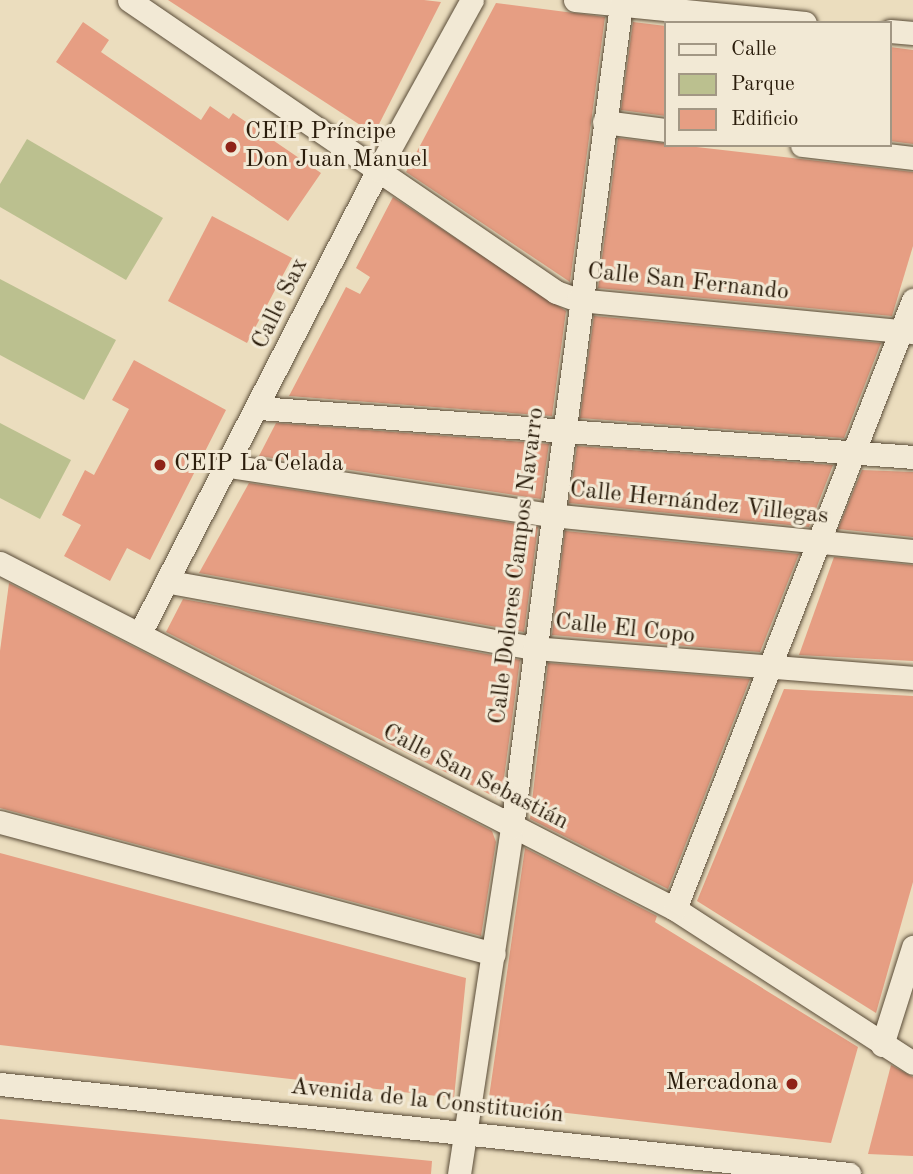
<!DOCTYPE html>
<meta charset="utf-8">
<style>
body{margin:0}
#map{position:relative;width:913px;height:1174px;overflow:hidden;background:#ebddbe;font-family:"Old Standard TT",serif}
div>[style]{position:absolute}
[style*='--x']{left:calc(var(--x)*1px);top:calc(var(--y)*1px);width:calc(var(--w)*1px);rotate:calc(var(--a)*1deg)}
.green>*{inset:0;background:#bbc08f}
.building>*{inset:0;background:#e69e83}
.roads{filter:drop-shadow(0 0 2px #5a4c38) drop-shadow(0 0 2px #5a4c38)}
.minor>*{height:23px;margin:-11.5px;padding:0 11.5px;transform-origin:11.5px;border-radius:11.5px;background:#f2e9d5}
.dots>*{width:19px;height:19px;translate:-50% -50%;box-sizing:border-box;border:4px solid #f2e9d5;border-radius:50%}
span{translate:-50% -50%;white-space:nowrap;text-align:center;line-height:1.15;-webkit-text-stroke:6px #f2e9d5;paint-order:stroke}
.poi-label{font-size:24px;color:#2a1c0b}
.left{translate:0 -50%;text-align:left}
.right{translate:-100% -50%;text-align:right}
.street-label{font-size:24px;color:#2a1c0b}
.legend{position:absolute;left:664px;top:21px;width:228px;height:126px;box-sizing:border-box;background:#f2e9d5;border:2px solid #a29784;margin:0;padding:9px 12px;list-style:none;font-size:21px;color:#2a1c0b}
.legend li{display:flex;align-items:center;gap:14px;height:35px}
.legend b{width:35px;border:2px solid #a29784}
</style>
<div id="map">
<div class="green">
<div style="clip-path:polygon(27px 139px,163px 218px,126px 280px,0 207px,0 184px)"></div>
<div style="clip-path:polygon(0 279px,116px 340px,84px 400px,0 355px)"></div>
<div style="clip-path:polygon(0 423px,71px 460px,40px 519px,0 498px)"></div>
</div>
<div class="building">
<div style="clip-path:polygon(168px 0,424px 0,441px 2px,374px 134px)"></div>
<div style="clip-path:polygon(496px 3px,605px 17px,570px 282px,406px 172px)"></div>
<div style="clip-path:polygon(83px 22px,109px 40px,101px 52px,201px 120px,210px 106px,229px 119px,233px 113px,321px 173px,288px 221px,56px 62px)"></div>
<div style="clip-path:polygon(633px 22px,666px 26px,666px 116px,621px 110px)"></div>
<div style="clip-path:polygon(890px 47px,913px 50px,913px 144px,890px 141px)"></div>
<div style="clip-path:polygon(618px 138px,913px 172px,913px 246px,892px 316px,598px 288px)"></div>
<div style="clip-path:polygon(393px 197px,566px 311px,552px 416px,289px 396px,346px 287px,360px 294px,370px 277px,356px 268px)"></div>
<div style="clip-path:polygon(212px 216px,292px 258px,247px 343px,168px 301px)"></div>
<div style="clip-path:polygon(594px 316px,881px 343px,844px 438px,580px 418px)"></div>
<div style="clip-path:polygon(134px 360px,226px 410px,150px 560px,127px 548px,110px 581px,64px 556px,81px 525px,62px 515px,85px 470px,94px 475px,129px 409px,112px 400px)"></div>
<div style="clip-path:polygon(276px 423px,549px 444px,541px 499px,259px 456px)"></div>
<div style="clip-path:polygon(577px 446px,833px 465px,809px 527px,569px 503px)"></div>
<div style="clip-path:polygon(862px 470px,913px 472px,913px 537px,838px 529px)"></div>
<div style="clip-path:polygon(249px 483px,538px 527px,524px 632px,199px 573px)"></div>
<div style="clip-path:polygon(565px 531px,799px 554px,760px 652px,552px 635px)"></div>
<div style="clip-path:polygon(834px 557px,913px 565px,913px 661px,799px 655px)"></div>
<div style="clip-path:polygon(9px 583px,492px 831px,496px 842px,481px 936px,0 808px,0 651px)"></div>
<div style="clip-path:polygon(183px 599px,520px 660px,501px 800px,166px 632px)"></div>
<div style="clip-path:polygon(548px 663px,750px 679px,668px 889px,530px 819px)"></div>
<div style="clip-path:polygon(784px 689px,913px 696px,913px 882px,876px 1013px,697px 901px)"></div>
<div style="clip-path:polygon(525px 848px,657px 916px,655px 922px,858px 1047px,831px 1143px,488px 1104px)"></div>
<div style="clip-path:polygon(0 853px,466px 978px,454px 1098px,0 1045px)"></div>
<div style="clip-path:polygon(891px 1065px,913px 1077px,913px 1156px,868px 1154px)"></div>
<div style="clip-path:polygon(0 1119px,432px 1161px,431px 1174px,0 1174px)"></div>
</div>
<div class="roads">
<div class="minor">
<div style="--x:129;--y:0;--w:517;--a:34.37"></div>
<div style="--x:556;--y:292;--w:23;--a:20"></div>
<div style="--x:578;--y:300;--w:337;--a:5.5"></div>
<div style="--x:575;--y:0;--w:231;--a:5.7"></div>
<div style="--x:890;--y:31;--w:23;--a:5"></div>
<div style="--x:604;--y:122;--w:63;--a:7.4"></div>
<div style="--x:802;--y:145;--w:112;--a:6.7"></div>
<div style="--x:259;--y:408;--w:656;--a:4.28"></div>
<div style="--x:230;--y:466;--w:325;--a:8.7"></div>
<div style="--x:551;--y:515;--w:364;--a:5.7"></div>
<div style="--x:0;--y:563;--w:759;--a:27.14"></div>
<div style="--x:675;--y:909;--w:283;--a:32.9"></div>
<div style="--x:170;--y:582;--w:370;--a:10.3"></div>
<div style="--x:534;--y:648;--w:380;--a:4.5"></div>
<div style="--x:140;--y:633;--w:521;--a:-62.8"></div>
<div style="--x:378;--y:170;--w:194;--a:-61.1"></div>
<div style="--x:0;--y:822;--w:511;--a:14.96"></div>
<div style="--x:675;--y:909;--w:654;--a:-68.65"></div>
<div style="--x:882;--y:1045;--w:103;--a:-72.4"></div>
<div style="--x:0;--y:1084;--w:854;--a:6.05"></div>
<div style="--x:459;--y:1174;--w:351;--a:-81.3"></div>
<div style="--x:512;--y:827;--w:829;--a:-82.45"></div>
</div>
</div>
<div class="dots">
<div style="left:231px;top:147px;background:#8f2418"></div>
<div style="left:160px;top:465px;background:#8f2418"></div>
<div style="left:792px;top:1084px;background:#8f2418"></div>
</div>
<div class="poi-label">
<span class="left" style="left:245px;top:147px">CEIP Príncipe<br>Don Juan Manuel</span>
<span class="left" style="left:174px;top:465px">CEIP La Celada</span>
<span class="right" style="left:778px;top:1084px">Mercadona</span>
</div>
<div class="street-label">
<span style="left:688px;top:283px;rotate:6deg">Calle San Fernando</span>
<span style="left:281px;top:304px;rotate:-64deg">Calle Sax</span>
<span style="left:699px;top:504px;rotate:6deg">Calle Hernández Villegas</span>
<span style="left:518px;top:566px;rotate:-83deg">Calle Dolores Campos Navarro</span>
<span style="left:625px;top:630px;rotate:6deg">Calle El Copo</span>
<span style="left:475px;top:778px;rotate:27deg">Calle San Sebastián</span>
<span style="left:427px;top:1102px;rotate:6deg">Avenida de la Constitución</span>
</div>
<ul class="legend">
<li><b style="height:9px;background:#f2e9d5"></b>Calle</li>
<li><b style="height:19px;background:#bbc08f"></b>Parque</li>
<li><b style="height:19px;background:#e69e83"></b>Edificio</li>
</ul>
</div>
